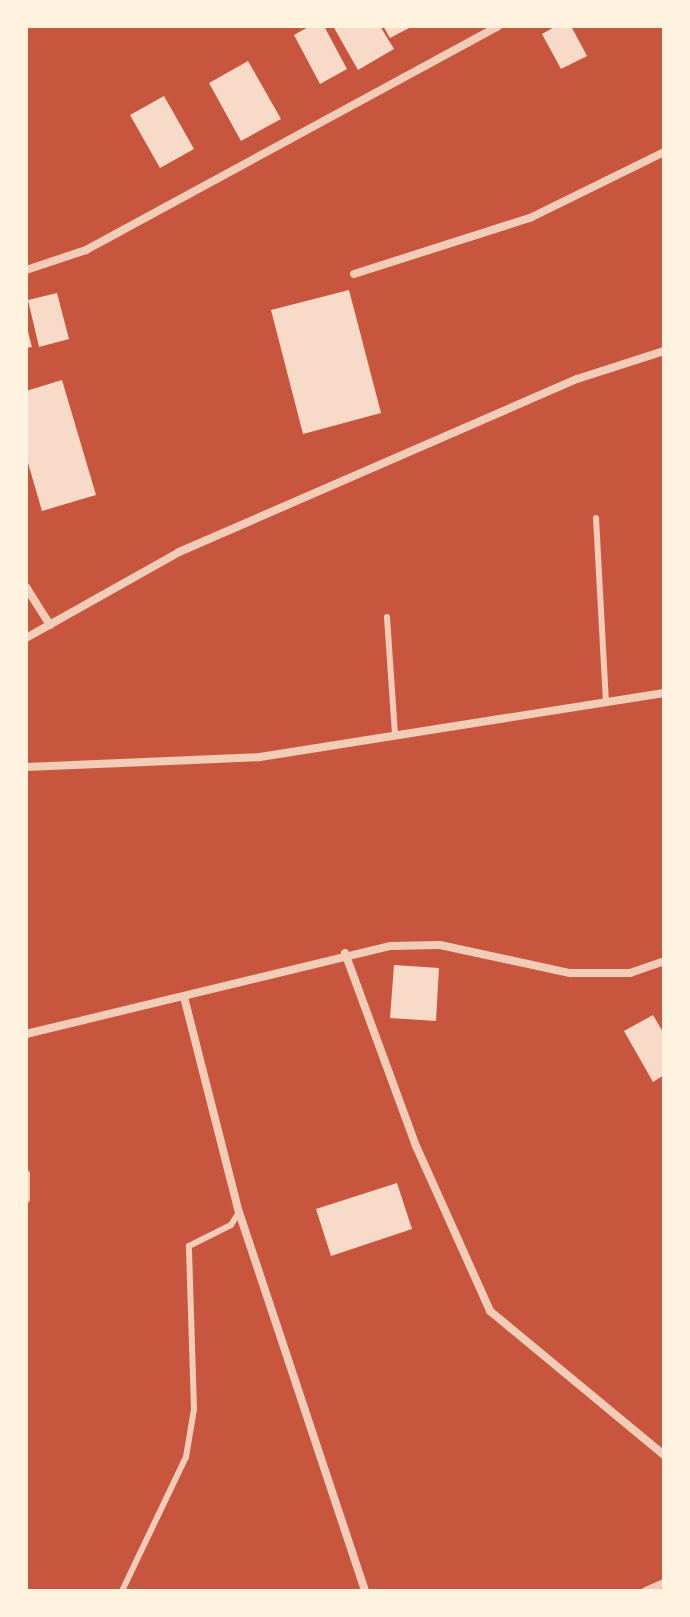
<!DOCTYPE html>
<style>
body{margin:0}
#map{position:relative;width:690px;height:1617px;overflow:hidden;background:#c8553d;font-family:Overpass,sans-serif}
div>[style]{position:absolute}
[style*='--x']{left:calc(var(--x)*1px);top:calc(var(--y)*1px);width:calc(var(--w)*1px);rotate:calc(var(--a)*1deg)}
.building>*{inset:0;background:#f7dbc8}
.service>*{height:6px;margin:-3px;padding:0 3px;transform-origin:3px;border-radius:3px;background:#f1ccb7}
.minor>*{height:8px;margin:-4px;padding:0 4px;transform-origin:4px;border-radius:4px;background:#f1ccb7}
span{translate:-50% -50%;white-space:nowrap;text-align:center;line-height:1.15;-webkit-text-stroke:6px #fff3e0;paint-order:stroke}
.frame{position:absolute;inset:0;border:28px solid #fff3e0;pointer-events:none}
</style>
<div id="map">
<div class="building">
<div style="clip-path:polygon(310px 26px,324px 26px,347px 69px,320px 84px,294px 35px)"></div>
<div style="clip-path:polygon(333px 26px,380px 26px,394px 49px,358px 70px)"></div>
<div style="clip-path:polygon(383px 26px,413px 26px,390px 38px)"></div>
<div style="clip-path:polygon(556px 26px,571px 26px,587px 56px,561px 69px,542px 34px)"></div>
<div style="clip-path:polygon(248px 61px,281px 119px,241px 141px,209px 83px)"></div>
<div style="clip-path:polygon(164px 96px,194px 149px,160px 168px,130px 115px)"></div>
<div style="clip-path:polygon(349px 290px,381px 413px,303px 434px,271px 310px)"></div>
<div style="clip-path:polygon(57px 293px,69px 339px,39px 347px,28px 300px)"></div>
<div style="clip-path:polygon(26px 324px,32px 347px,26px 348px)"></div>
<div style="clip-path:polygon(62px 380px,96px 495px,42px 511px,26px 456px,26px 391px)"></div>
<div style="clip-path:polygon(394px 965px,439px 968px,436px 1021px,390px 1018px)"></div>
<div style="clip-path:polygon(653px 1015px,664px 1034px,664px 1075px,653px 1082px,624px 1031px)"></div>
<div style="clip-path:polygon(397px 1183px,412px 1229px,331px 1256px,316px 1209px)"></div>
</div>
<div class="service">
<div style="--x:596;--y:518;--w:183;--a:86.9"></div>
<div style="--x:387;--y:617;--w:118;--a:86.1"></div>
<div style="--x:122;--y:1591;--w:148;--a:-64.5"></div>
<div style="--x:186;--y:1457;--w:49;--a:-80.5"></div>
<div style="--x:194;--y:1409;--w:163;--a:-91.8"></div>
<div style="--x:189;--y:1246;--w:47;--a:-26.6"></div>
<div style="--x:231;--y:1225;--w:15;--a:-58"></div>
</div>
<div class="minor">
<div style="--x:26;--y:270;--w:63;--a:-18.4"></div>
<div style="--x:86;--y:250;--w:469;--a:-28.5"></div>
<div style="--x:354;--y:274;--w:185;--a:-17.7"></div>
<div style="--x:530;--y:218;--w:149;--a:-26.2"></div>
<div style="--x:26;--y:587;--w:45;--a:57.7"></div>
<div style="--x:26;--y:638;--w:176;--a:-29.3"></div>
<div style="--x:179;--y:552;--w:434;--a:-23.5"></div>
<div style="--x:577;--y:379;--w:91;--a:-17.8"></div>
<div style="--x:26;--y:767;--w:234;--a:-2.4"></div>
<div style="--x:260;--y:757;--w:409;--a:-9"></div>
<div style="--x:345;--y:953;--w:206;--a:69.8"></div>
<div style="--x:416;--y:1146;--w:181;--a:65.8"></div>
<div style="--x:490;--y:1311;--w:226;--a:39.6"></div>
<div style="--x:184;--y:997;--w:222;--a:75.7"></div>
<div style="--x:239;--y:1212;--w:399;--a:71.6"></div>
<div style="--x:26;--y:1034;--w:374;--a:-13.6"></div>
<div style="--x:390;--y:946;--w:50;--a:-1.1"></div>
<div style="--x:440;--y:945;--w:133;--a:12.2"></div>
<div style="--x:570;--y:973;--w:60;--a:0"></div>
<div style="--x:630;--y:973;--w:36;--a:-19"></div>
<div style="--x:26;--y:1174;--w:25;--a:90"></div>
<div style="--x:646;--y:1591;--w:20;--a:-24"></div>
</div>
<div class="frame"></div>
</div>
